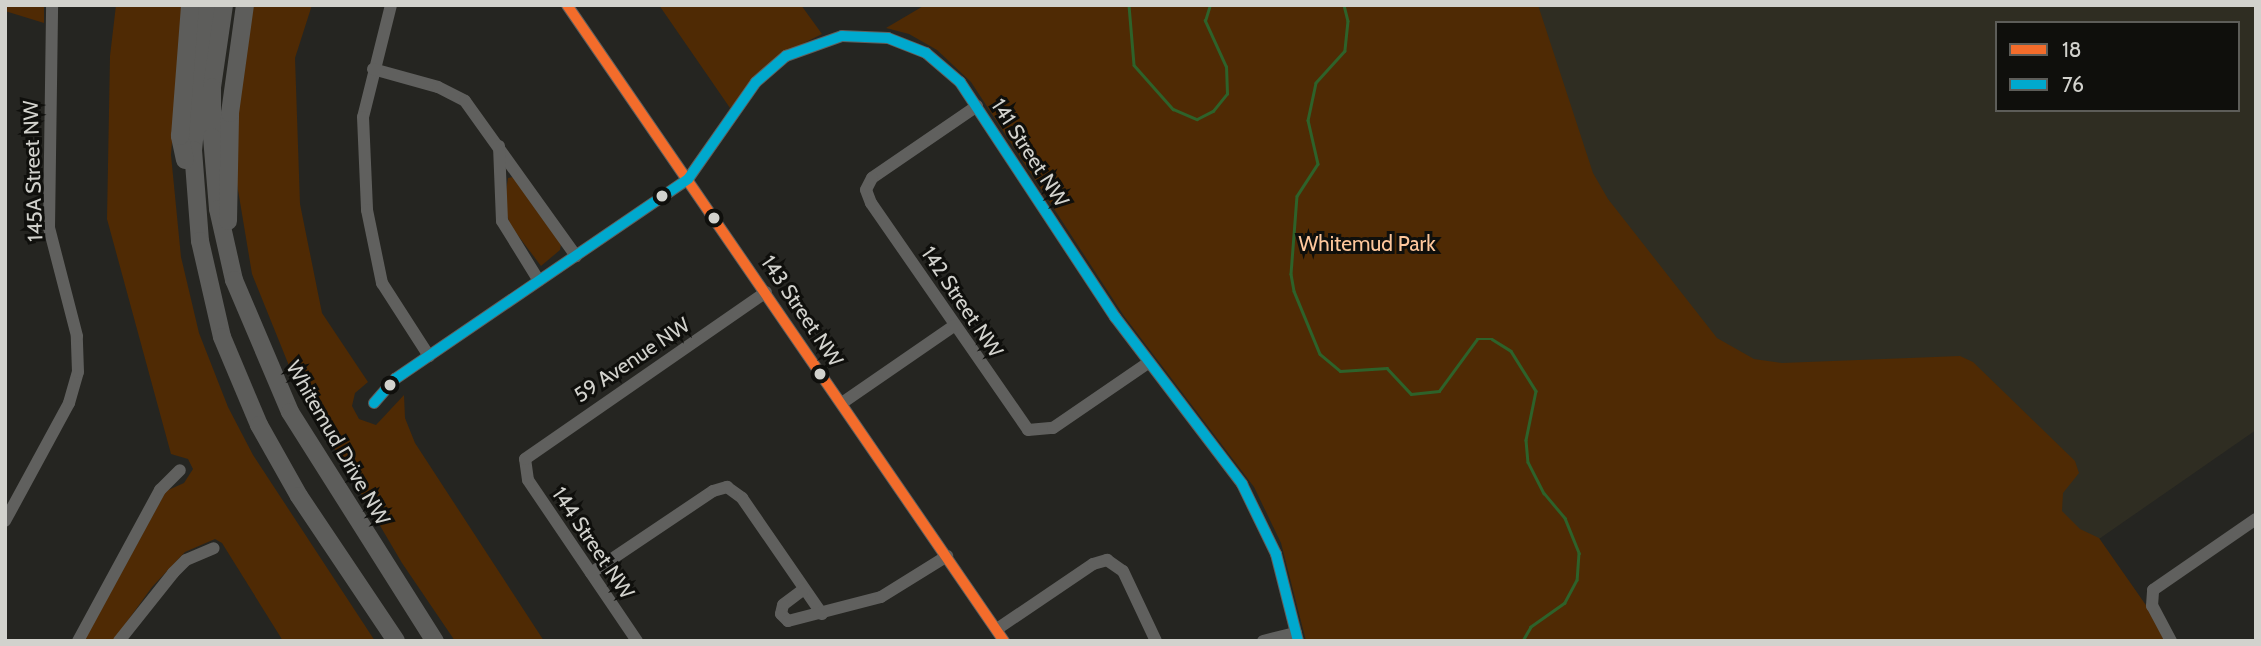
<!DOCTYPE html>
<style>
body{margin:0}
#map{position:relative;width:2261px;height:646px;overflow:hidden;background:#252521;font-family:Cabin,sans-serif}
div>[style]{position:absolute}
[style*='--x']{left:calc(var(--x)*1px);top:calc(var(--y)*1px);width:calc(var(--w)*1px);rotate:calc(var(--a)*1deg)}
.built>*{inset:0;background:#2f2d22}
.green>*{inset:0;background:#4f2a04}
.stream>*{height:2.5px;margin:-1.25px;padding:0 1.25px;transform-origin:1.25px;border-radius:1.25px;background:#2e622a}
.minor>*{height:12px;margin:-6px;padding:0 6px;transform-origin:6px;border-radius:6px;background:#60605e}
.highway>*{height:18px;margin:-9px;padding:0 9px;transform-origin:9px;border-radius:9px;background:#5d5d5b}
.bus-1>*{height:10px;margin:-5px;padding:0 5px;transform-origin:5px;border-radius:5px;background:#f36c2b}
.bus-2>*{height:10px;margin:-5px;padding:0 5px;transform-origin:5px;border-radius:5px;background:#00a9ce}
.dots>*{width:19px;height:19px;translate:-50% -50%;box-sizing:border-box;border:4px solid #0f0f0c;border-radius:50%}
span{translate:-50% -50%;white-space:nowrap;text-align:center;line-height:1.15;-webkit-text-stroke:6px #0f0f0c;paint-order:stroke}
.street-label{font-size:21px;color:#d2d2cd}
.park-label{font-size:21px;color:#fec79c}
.frame{position:absolute;inset:0;border:7px solid #d2d2cd;pointer-events:none}
.legend{position:absolute;left:1995px;top:21px;width:245px;height:91px;box-sizing:border-box;background:#0f0f0c;border:2px solid #5d5d59;margin:0;padding:9px 12px;list-style:none;font-size:21px;color:#d2d2cd}
.legend li{display:flex;align-items:center;gap:14px;height:35px}
.legend b{width:35px;border:2px solid #5d5d59}
</style>
<div id="map">
<div class="built">
<div style="clip-path:polygon(evenodd,1475px 5px,2256px 5px,2256px 430px,1952px 641px,1837px 641px,1475px 5px,1997px 23px,2238px 23px,2238px 110px,1997px 110px,1997px 23px)"></div>
</div>
<div class="green">
<div style="clip-path:polygon(5px 5px,44px 5px,44px 23px,5px 11px)"></div>
<div style="clip-path:polygon(116px 5px,182px 5px,171px 155px,181px 257px,199px 333px,228px 407px,253px 455px,375px 641px,283px 641px,222px 543px,215px 539px,185px 552px,152px 587px,113px 641px,84px 641px,166px 491px,184px 483px,193px 469px,188px 459px,171px 454px,107px 219px,110px 56px)"></div>
<div style="clip-path:polygon(252px 5px,312px 5px,295px 58px,300px 204px,322px 313px,368px 382px,355px 393px,352px 406px,359px 419px,376px 425px,404px 395px,405px 418px,415px 443px,544px 641px,455px 641px,402px 563px,296px 383px,252px 274px,236px 178px,237px 119px)"></div>
<div style="clip-path:polygon(659px 5px,801px 5px,822px 34px,778px 56px,730px 108px)"></div>
<div style="clip-path:polygon(925px 5px,1538px 5px,1593px 173px,1608px 199px,1717px 338px,1754px 359px,1782px 363px,1960px 356px,1973px 362px,2075px 461px,2079px 473px,2063px 493px,2062px 511px,2080px 529px,2099px 538px,2171px 641px,1306px 641px,1281px 543px,1254px 487px,1124px 316px,971px 82px,937px 50px,909px 34px,886px 28px)"></div>
<div style="clip-path:polygon(513px 177px,561px 244px,560px 250px,541px 266px,510px 225px,504px 205px,508px 178px)"></div>
</div>
<div class="stream">
<div style="--x:1129;--y:5;--w:60;--a:85.2"></div>
<div style="--x:1134;--y:65;--w:59;--a:48.4"></div>
<div style="--x:1173;--y:109;--w:26;--a:23"></div>
<div style="--x:1197;--y:119;--w:18;--a:-27"></div>
<div style="--x:1213;--y:111;--w:22;--a:-51"></div>
<div style="--x:1227;--y:94;--w:27;--a:-92"></div>
<div style="--x:1226;--y:67;--w:51;--a:-114.5"></div>
<div style="--x:1205;--y:21;--w:17;--a:-73"></div>
<div style="--x:1344;--y:5;--w:16;--a:76"></div>
<div style="--x:1348;--y:21;--w:30;--a:96"></div>
<div style="--x:1345;--y:51;--w:43;--a:132.2"></div>
<div style="--x:1316;--y:83;--w:38;--a:102"></div>
<div style="--x:1308;--y:120;--w:45;--a:77.2"></div>
<div style="--x:1318;--y:164;--w:38;--a:123"></div>
<div style="--x:1297;--y:196;--w:78;--a:94.4"></div>
<div style="--x:1291;--y:274;--w:17;--a:80"></div>
<div style="--x:1294;--y:291;--w:68;--a:67.6"></div>
<div style="--x:1320;--y:354;--w:26;--a:40"></div>
<div style="--x:1340;--y:371;--w:47;--a:-3.7"></div>
<div style="--x:1387;--y:368;--w:35;--a:47"></div>
<div style="--x:1411;--y:394;--w:28;--a:-6"></div>
<div style="--x:1439;--y:391;--w:64;--a:-53.8"></div>
<div style="--x:1477;--y:339;--w:15;--a:0"></div>
<div style="--x:1492;--y:339;--w:22;--a:32"></div>
<div style="--x:1511;--y:351;--w:47;--a:58"></div>
<div style="--x:1536;--y:391;--w:50;--a:101.5"></div>
<div style="--x:1526;--y:440;--w:22;--a:85"></div>
<div style="--x:1528;--y:462;--w:35;--a:63"></div>
<div style="--x:1544;--y:493;--w:33;--a:50"></div>
<div style="--x:1565;--y:518;--w:38;--a:68"></div>
<div style="--x:1579;--y:553;--w:27;--a:94"></div>
<div style="--x:1577;--y:580;--w:26;--a:118"></div>
<div style="--x:1565;--y:603;--w:42;--a:144.8"></div>
<div style="--x:1531;--y:627;--w:16;--a:120"></div>
</div>
<div class="minor">
<div style="--x:391;--y:5;--w:115;--a:104"></div>
<div style="--x:363;--y:117;--w:93;--a:87.5"></div>
<div style="--x:367;--y:210;--w:75;--a:78.4"></div>
<div style="--x:382;--y:283;--w:87;--a:57.2"></div>
<div style="--x:567;--y:5;--w:772;--a:55.51"></div>
<div style="--x:373;--y:69;--w:67;--a:15.5"></div>
<div style="--x:438;--y:87;--w:30;--a:27"></div>
<div style="--x:465;--y:101;--w:191;--a:54.4"></div>
<div style="--x:977;--y:106;--w:127;--a:145.6"></div>
<div style="--x:872;--y:178;--w:13;--a:117"></div>
<div style="--x:866;--y:190;--w:14;--a:69"></div>
<div style="--x:871;--y:203;--w:276;--a:55.3"></div>
<div style="--x:1028;--y:430;--w:25;--a:-5"></div>
<div style="--x:1053;--y:428;--w:115;--a:-34.4"></div>
<div style="--x:499;--y:146;--w:75;--a:87.7"></div>
<div style="--x:502;--y:221;--w:70;--a:58.3"></div>
<div style="--x:374;--y:403;--w:32;--a:-49"></div>
<div style="--x:395;--y:379;--w:355;--a:-34.3"></div>
<div style="--x:688;--y:179;--w:118;--a:-55"></div>
<div style="--x:756;--y:82;--w:40;--a:-41"></div>
<div style="--x:786;--y:56;--w:59;--a:-19.7"></div>
<div style="--x:842;--y:36;--w:46;--a:2.5"></div>
<div style="--x:888;--y:38;--w:41;--a:21.5"></div>
<div style="--x:926;--y:53;--w:45;--a:40.5"></div>
<div style="--x:960;--y:82;--w:282;--a:56.6"></div>
<div style="--x:1115;--y:317;--w:210;--a:52.7"></div>
<div style="--x:1242;--y:484;--w:78;--a:64.1"></div>
<div style="--x:1276;--y:554;--w:90;--a:75.8"></div>
<div style="--x:842;--y:403;--w:137;--a:-34.6"></div>
<div style="--x:5;--y:521;--w:134;--a:-61.5"></div>
<div style="--x:69;--y:403;--w:32;--a:-74"></div>
<div style="--x:78;--y:372;--w:36;--a:-92"></div>
<div style="--x:77;--y:336;--w:112;--a:-104.5"></div>
<div style="--x:49;--y:228;--w:223;--a:-89.2"></div>
<div style="--x:591;--y:573;--w:147;--a:-33.9"></div>
<div style="--x:713;--y:491;--w:15;--a:-16"></div>
<div style="--x:727;--y:487;--w:19;--a:36"></div>
<div style="--x:742;--y:498;--w:141;--a:55.4"></div>
<div style="--x:804;--y:589;--w:26;--a:143"></div>
<div style="--x:783;--y:605;--w:9;--a:103"></div>
<div style="--x:781;--y:614;--w:10;--a:45"></div>
<div style="--x:788;--y:621;--w:96;--a:-14.5"></div>
<div style="--x:881;--y:597;--w:78;--a:-31.8"></div>
<div style="--x:997;--y:629;--w:116;--a:-34.1"></div>
<div style="--x:1093;--y:564;--w:15;--a:-16"></div>
<div style="--x:1107;--y:560;--w:19;--a:35"></div>
<div style="--x:1123;--y:571;--w:77;--a:64.8"></div>
<div style="--x:78;--y:641;--w:172;--a:-61.5"></div>
<div style="--x:160;--y:490;--w:28;--a:-45"></div>
<div style="--x:119;--y:641;--w:87;--a:-51.5"></div>
<div style="--x:173;--y:573;--w:18;--a:-45"></div>
<div style="--x:186;--y:560;--w:30;--a:-23"></div>
<div style="--x:637;--y:641;--w:194;--a:-124.1"></div>
<div style="--x:528;--y:480;--w:21;--a:-98"></div>
<div style="--x:525;--y:459;--w:293;--a:-34.7"></div>
<div style="--x:1263;--y:641;--w:34;--a:-14"></div>
<div style="--x:2171;--y:641;--w:40;--a:-118"></div>
<div style="--x:2152;--y:606;--w:16;--a:-86"></div>
<div style="--x:2153;--y:590;--w:125;--a:-34.6"></div>
</div>
<div class="highway">
<div style="--x:207;--y:5;--w:146;--a:95.5"></div>
<div style="--x:193;--y:150;--w:91;--a:85.6"></div>
<div style="--x:200;--y:241;--w:98;--a:77.1"></div>
<div style="--x:222;--y:337;--w:95;--a:67.2"></div>
<div style="--x:259;--y:425;--w:81;--a:60.6"></div>
<div style="--x:299;--y:496;--w:174;--a:56.2"></div>
<div style="--x:224;--y:5;--w:83;--a:98.3"></div>
<div style="--x:212;--y:87;--w:50;--a:90"></div>
<div style="--x:212;--y:137;--w:72;--a:85.2"></div>
<div style="--x:218;--y:209;--w:73;--a:77.3"></div>
<div style="--x:234;--y:280;--w:143;--a:67"></div>
<div style="--x:290;--y:412;--w:271;--a:57.7"></div>
<div style="--x:185;--y:160;--w:25;--a:-102"></div>
<div style="--x:180;--y:136;--w:131;--a:-85.6"></div>
<div style="--x:228;--y:221;--w:108;--a:-88.9"></div>
<div style="--x:230;--y:113;--w:109;--a:-82.1"></div>
</div>
<div class="bus-1">
<div style="--x:567;--y:5;--w:772;--a:55.51"></div>
</div>
<div class="bus-2">
<div style="--x:374;--y:403;--w:32;--a:-49"></div>
<div style="--x:395;--y:379;--w:355;--a:-34.3"></div>
<div style="--x:688;--y:179;--w:118;--a:-55"></div>
<div style="--x:756;--y:82;--w:40;--a:-41"></div>
<div style="--x:786;--y:56;--w:59;--a:-19.7"></div>
<div style="--x:842;--y:36;--w:46;--a:2.5"></div>
<div style="--x:888;--y:38;--w:41;--a:21.5"></div>
<div style="--x:926;--y:53;--w:45;--a:40.5"></div>
<div style="--x:960;--y:82;--w:282;--a:56.6"></div>
<div style="--x:1115;--y:317;--w:210;--a:52.7"></div>
<div style="--x:1242;--y:484;--w:78;--a:64.1"></div>
<div style="--x:1276;--y:554;--w:90;--a:75.8"></div>
</div>
<div class="dots">
<div style="left:662px;top:196px;background:#d2d2cd"></div>
<div style="left:714px;top:218px;background:#d2d2cd"></div>
<div style="left:820px;top:374px;background:#d2d2cd"></div>
<div style="left:390px;top:385px;background:#d2d2cd"></div>
</div>
<div class="street-label">
<span style="left:1030px;top:153px;rotate:57deg">141 Street NW</span>
<span style="left:33px;top:171px;rotate:-92deg">145A Street NW</span>
<span style="left:962px;top:302px;rotate:56deg">142 Street NW</span>
<span style="left:802px;top:311px;rotate:56deg">143 Street NW</span>
<span style="left:632px;top:360px;rotate:-34deg">59 Avenue NW</span>
<span style="left:338px;top:443px;rotate:60deg">Whitemud Drive NW</span>
<span style="left:593px;top:543px;rotate:56deg">144 Street NW</span>
</div>
<div class="park-label">
<span style="left:1367px;top:244px">Whitemud Park</span>
</div>
<div class="frame"></div>
<ul class="legend">
<li><b style="height:9px;background:#f36c2b"></b>18</li>
<li><b style="height:9px;background:#00a9ce"></b>76</li>
</ul>
</div>
